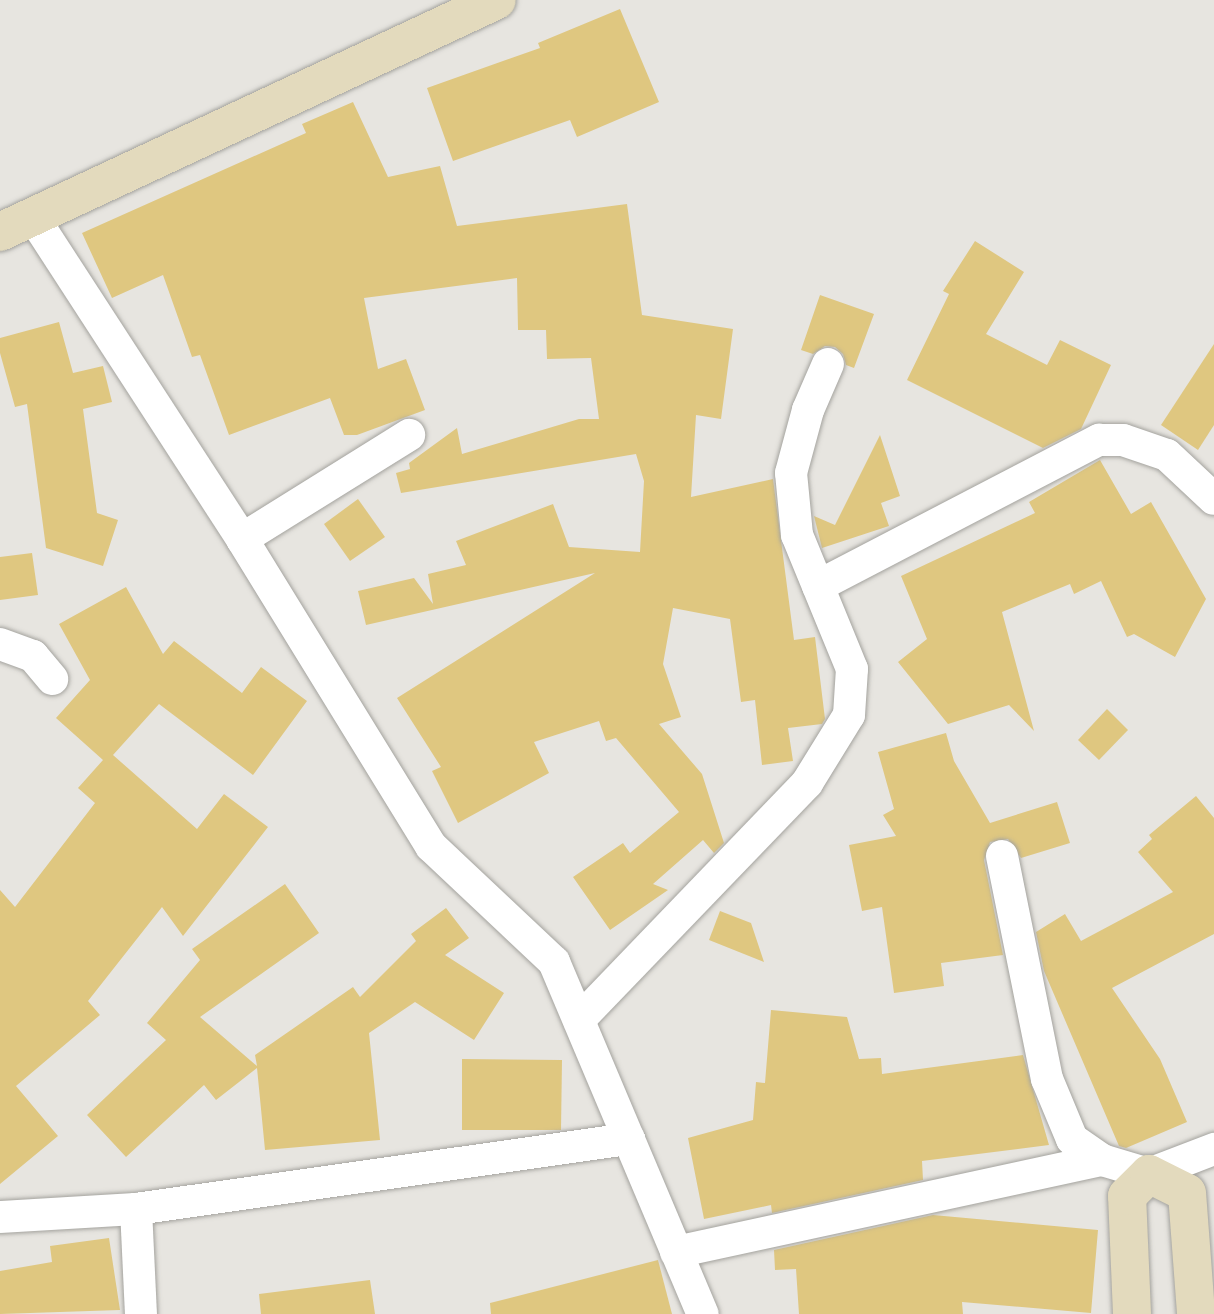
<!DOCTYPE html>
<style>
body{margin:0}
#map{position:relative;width:1214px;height:1314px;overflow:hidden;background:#e7e5e0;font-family:"Roboto Condensed",sans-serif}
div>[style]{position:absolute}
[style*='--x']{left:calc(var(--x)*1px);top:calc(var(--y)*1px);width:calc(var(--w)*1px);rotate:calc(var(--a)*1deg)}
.building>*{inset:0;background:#dfc780}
.roads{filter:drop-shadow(0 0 2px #a4a39e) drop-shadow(0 0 2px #a4a39e)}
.street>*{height:32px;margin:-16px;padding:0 16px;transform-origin:16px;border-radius:16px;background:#fff}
.secondary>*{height:38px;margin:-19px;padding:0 19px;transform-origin:19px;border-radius:19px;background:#e3dabd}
span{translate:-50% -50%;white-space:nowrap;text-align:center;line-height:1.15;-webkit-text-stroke:5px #fff;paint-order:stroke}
</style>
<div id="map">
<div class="building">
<div style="clip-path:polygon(620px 9px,659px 102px,577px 137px,570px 120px,453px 161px,427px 88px,540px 48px,538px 43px)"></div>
<div style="clip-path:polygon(353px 102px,388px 177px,440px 166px,457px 226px,627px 204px,642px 315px,733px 329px,721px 419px,696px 415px,691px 497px,773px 479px,794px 640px,815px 637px,825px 719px,822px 724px,788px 728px,793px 761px,762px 765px,755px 700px,741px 702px,730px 619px,673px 608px,663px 664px,681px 717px,659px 724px,702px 774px,724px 843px,714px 853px,703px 840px,653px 884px,668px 890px,610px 930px,573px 877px,623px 843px,630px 853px,679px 812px,616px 738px,606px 741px,599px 721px,534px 742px,549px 773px,458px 823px,432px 771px,441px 767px,397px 698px,595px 573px,366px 625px,358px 591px,414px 578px,433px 604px,428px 574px,466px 565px,456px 541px,553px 504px,569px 547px,640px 552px,644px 481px,636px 454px,401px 493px,396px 473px,410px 469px,409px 463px,457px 428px,462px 454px,579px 419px,599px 419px,591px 358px,547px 359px,546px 330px,518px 330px,517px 278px,364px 298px,378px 369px,406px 359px,425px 410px,357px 435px,344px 435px,330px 398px,229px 435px,200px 355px,192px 357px,163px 275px,112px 298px,82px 233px,306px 133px,302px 124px)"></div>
<div style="clip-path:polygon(975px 241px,1024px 272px,986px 334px,1047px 365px,1060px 340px,1111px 365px,1081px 429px,1043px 448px,907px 380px,949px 294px,943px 291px)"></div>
<div style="clip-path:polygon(820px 295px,874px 314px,854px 368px,846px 365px,843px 354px,835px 347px,825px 346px,813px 354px,801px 350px)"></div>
<div style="clip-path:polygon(59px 322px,73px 373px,103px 366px,112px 402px,83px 409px,97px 513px,118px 520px,103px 566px,46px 548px,27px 404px,15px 407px,0 353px,0 338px)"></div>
<div style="clip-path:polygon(1214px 344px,1214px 425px,1198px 450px,1161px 425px)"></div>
<div style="clip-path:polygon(880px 435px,900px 496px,881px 503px,889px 526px,822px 548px,814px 516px,835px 525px)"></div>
<div style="clip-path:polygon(1100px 460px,1131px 514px,1151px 502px,1206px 599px,1175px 657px,1134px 634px,1127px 637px,1101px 581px,1074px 594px,1070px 584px,1002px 612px,1034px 731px,1009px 705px,948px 724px,898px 662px,927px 639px,901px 576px,1035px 513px,1029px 502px)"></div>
<div style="clip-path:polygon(358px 499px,385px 537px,350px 561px,324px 524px)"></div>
<div style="clip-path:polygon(32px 553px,38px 595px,0 600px,0 557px)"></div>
<div style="clip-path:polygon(126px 587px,163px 654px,174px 641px,242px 693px,261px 667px,307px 701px,253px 775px,159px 704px,113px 755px,197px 829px,224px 794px,268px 827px,183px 936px,162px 907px,88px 1001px,100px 1015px,16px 1086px,58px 1136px,0 1184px,0 890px,15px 907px,95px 803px,78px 788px,103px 760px,56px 718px,90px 680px,59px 624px)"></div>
<div style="clip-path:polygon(1107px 709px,1128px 730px,1099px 760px,1078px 740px)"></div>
<div style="clip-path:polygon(946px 733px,954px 761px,990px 823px,1057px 802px,1070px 843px,1021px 858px,1008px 839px,990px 842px,984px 860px,1003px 955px,941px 963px,944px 986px,894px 993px,882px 907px,862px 911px,849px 845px,896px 836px,883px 815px,894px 809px,878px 752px)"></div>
<div style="clip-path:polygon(1196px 796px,1214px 818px,1214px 934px,1112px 988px,1160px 1059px,1187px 1122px,1126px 1148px,1119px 1146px,1044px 971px,1036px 932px,1065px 914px,1081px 941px,1173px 892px,1138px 852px,1152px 839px,1149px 835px)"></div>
<div style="clip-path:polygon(285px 884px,319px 933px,200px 1017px,257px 1066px,255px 1055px,353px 987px,360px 997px,416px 941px,411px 934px,446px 908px,469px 938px,445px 955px,504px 993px,474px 1040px,415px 1002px,369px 1033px,380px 1140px,265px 1150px,257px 1068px,216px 1100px,204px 1085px,126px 1157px,87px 1115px,166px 1040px,147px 1023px,200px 960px,192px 949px)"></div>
<div style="clip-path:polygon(720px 911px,751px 923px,764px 962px,709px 940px)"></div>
<div style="clip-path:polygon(771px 1010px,847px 1017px,859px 1059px,881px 1058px,882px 1074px,1023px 1055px,1049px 1145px,922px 1161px,923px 1180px,772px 1213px,771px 1205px,704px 1219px,688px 1138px,753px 1120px,756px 1082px,765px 1083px)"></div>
<div style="clip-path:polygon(462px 1059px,562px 1060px,561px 1130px,462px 1130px)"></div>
<div style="clip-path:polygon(933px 1215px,1098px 1230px,1091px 1313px,962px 1302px,963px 1314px,799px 1314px,796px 1269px,775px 1270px,774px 1250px)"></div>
<div style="clip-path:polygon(109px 1238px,120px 1310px,0 1314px,0 1271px,52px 1262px,50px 1246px)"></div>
<div style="clip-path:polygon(658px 1260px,672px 1314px,491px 1314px,490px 1303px)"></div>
<div style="clip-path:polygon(370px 1280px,375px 1314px,261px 1314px,259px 1294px)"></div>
</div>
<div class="roads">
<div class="street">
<div style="--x:33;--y:217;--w:384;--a:57"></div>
<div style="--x:242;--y:539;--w:361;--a:58.4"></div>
<div style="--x:431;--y:846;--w:169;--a:43.3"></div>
<div style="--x:554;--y:962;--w:382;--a:67.1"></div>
<div style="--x:242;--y:539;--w:197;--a:-31.9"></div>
<div style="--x:818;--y:586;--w:317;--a:-27.5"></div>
<div style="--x:1099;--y:440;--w:24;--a:0"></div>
<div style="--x:1123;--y:440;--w:46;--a:18.8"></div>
<div style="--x:1167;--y:455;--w:64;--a:43.1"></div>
<div style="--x:0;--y:644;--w:35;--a:20"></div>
<div style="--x:33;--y:656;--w:30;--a:50"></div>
<div style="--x:1002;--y:856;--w:227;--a:78.6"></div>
<div style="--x:1047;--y:1079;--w:65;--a:67.4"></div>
<div style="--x:1072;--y:1139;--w:37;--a:35"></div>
<div style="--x:1102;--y:1160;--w:49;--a:16.6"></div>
<div style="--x:1149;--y:1174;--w:70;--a:-21"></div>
<div style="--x:579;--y:1020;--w:329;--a:-46.1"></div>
<div style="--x:807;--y:783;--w:80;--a:-58.3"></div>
<div style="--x:849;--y:715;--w:46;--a:-86.3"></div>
<div style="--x:852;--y:669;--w:145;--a:-112.3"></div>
<div style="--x:797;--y:535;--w:62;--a:-95.5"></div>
<div style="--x:791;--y:473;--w:65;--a:-74.9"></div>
<div style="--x:808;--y:410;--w:50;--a:-66.5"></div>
<div style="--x:136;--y:1209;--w:105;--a:87.3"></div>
<div style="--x:0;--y:1217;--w:136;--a:-3.4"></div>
<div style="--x:136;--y:1209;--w:498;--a:-8.1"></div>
<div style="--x:676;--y:1252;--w:436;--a:-12.2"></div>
</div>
<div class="secondary">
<div style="--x:0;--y:232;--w:548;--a:-25.02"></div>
<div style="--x:1132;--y:1314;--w:118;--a:-92.4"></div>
<div style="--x:1127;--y:1196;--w:31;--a:-45"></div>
<div style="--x:1149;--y:1174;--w:42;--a:26.6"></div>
<div style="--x:1187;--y:1193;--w:121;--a:85.7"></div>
</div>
</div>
</div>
